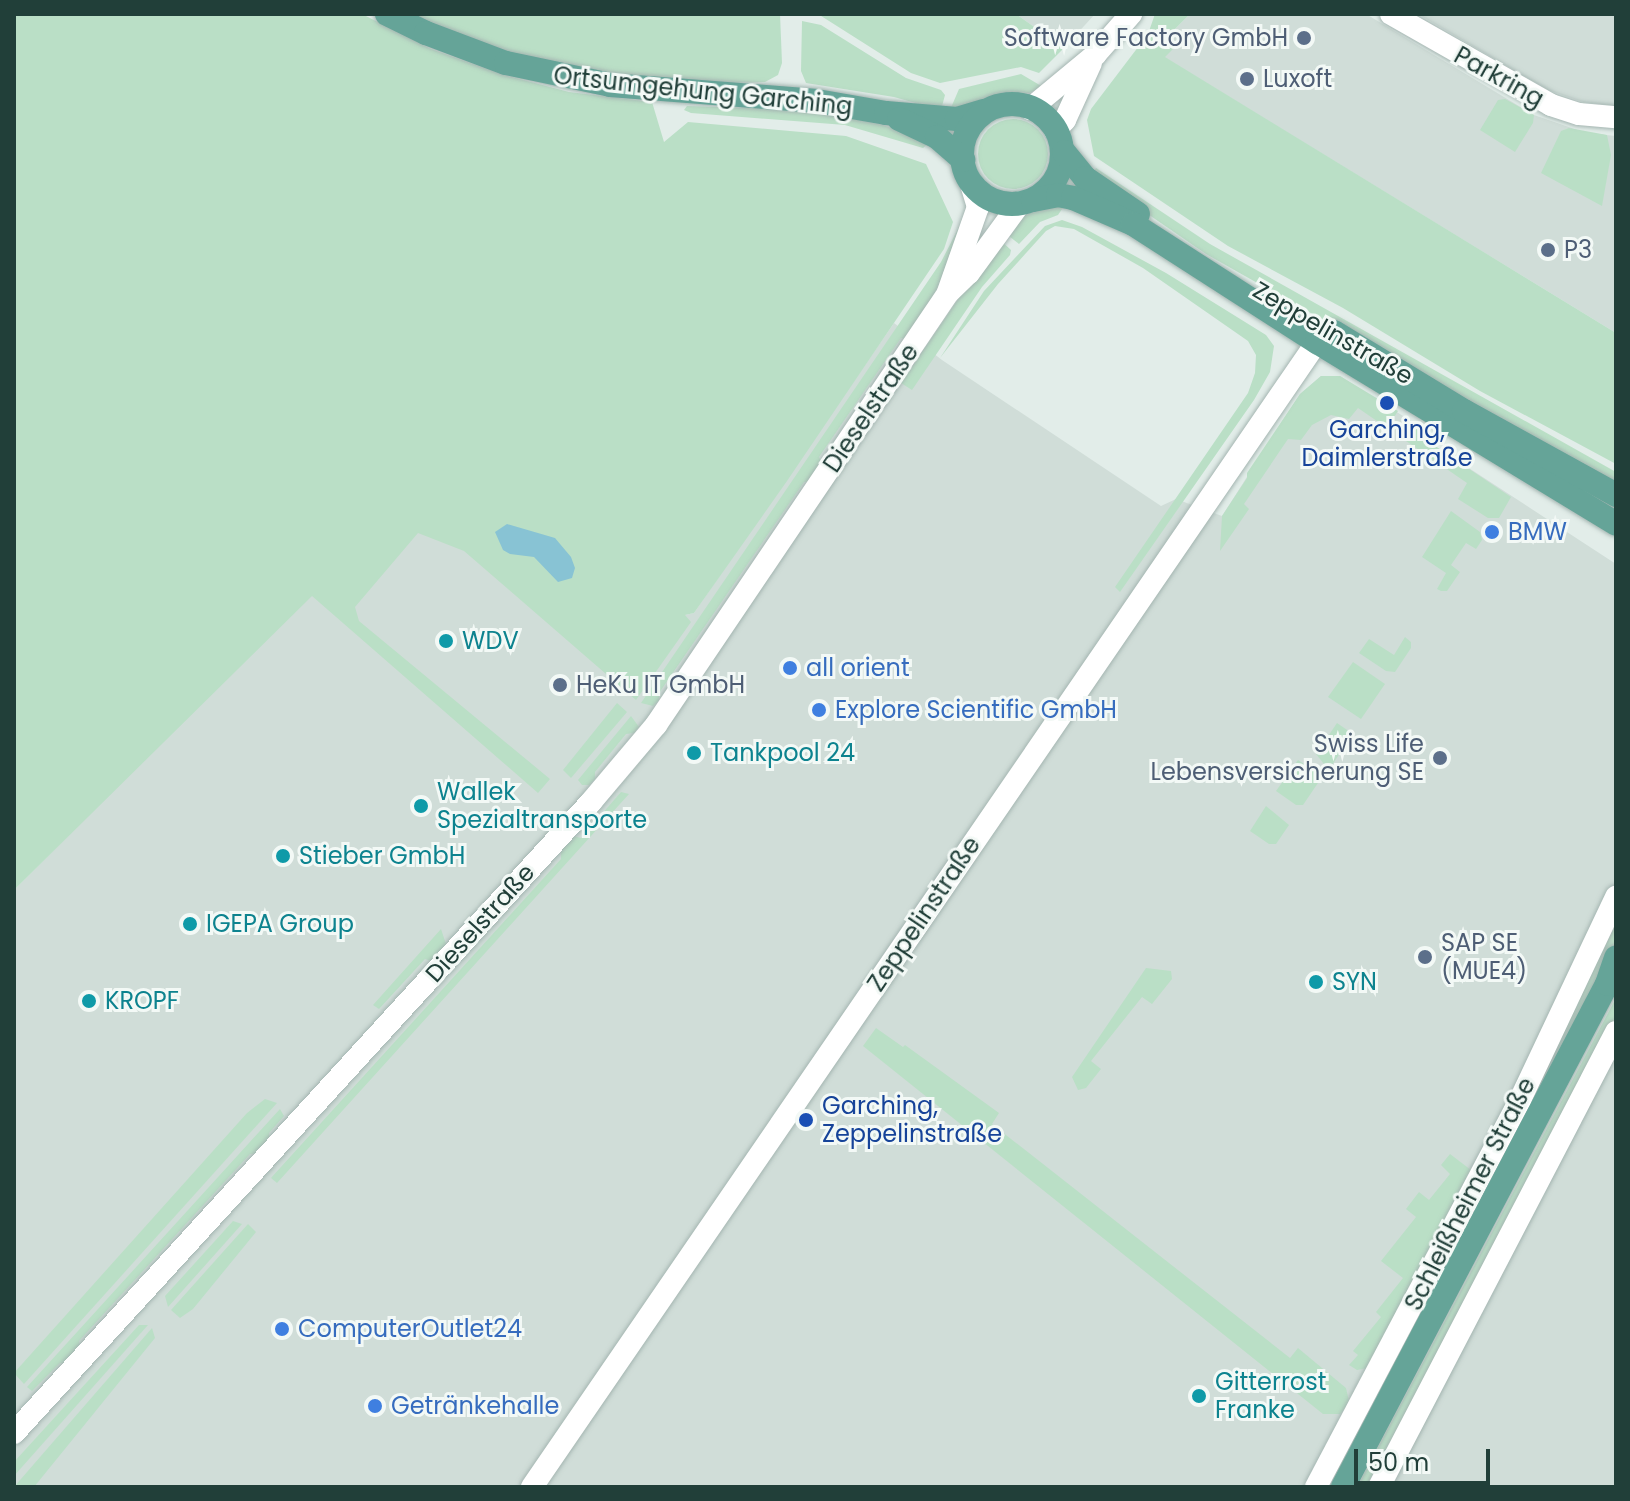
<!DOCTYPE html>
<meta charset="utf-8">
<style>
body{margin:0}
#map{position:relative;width:1630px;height:1501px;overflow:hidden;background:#e2ede9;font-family:Poppins,sans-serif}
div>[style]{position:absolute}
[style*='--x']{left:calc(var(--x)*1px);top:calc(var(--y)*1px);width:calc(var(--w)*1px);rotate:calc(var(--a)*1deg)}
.built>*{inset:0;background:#d0ddd8}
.green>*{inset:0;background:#badfc6}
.round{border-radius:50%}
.water>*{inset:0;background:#88c3d4}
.roads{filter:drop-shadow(0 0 2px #a4b5b1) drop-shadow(0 0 2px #a4b5b1)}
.minor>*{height:22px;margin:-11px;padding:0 11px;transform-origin:11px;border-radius:11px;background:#fff}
.major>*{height:24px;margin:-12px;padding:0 12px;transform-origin:12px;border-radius:12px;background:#65a498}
.major>.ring{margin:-12px;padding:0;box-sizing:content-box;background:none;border:24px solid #65a498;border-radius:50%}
.dots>*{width:22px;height:22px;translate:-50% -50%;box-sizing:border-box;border:4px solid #f3f9f6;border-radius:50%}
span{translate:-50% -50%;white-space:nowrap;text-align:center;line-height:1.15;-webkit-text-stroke:6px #f3f9f6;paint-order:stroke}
.service-label{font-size:24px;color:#4e5e75}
.right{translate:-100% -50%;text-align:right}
.left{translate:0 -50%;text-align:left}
.street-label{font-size:24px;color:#213f39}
.transit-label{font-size:24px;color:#164399}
.shop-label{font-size:24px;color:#366cbe}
.culture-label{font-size:24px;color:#0d838f}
.frame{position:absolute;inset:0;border:16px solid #213f39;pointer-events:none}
.scale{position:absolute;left:1354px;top:1449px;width:136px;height:36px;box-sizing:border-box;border:4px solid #213f39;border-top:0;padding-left:10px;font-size:24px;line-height:28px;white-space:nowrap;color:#213f39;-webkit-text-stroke:6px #f3f9f6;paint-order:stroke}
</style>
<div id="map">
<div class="built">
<div style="clip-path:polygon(1016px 14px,1095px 14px,1064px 48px)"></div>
<div style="clip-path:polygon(1190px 14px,1366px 14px,1534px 115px,1586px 133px,1616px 136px,1616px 333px,1164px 57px,1178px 44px,1168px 36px)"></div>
<div style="clip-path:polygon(1418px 14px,1616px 14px,1616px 106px,1583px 102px,1548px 90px)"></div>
<div style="clip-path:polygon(894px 323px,942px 360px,1161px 506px,1176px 499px,1222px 516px,1300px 394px,1321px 376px,1340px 376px,1433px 435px,1435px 446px,1616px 564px,1616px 983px,1348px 1487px,14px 1487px,14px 890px,393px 512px,685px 615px,694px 613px)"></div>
<div style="clip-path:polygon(1616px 1051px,1616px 1487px,1388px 1487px)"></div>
</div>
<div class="green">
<div style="clip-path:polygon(14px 14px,362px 14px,431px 49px,504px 75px,569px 92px,652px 102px,664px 142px,688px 122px,846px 136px,926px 164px,953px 222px,944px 249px,787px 481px,694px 613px,685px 615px,691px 622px,636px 700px,464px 551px,418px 533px,355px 607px,359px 621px,550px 779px,538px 793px,312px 596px,14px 890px)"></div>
<div style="clip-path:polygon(408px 14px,780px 14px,782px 63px,778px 75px,765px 82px,698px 84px,577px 71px,493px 49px)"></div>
<div style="clip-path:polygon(818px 14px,1016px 14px,1064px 48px,1039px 73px,1021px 67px,940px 83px,911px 73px)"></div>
<div style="clip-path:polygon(1155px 14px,1190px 14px,1168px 36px,1178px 44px,1165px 57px,1616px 333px,1616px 464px,1480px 391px,1343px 308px,1228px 246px,1094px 156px,1087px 120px,1091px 109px,1148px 34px)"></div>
<div style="clip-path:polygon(802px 21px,821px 25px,906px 78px,941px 90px,945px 95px,941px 110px,894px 97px,806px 83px,801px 71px)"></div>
<div style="clip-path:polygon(1021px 74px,1043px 87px,1029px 93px,1004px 92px,970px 107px,950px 110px,959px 89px)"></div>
<div style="clip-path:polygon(1505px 99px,1534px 115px,1533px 123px,1515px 152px,1480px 130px,1498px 100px)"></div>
<div style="clip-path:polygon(687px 106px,779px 109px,844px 117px,883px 125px,930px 142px,923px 148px,845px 125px,691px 113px,684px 110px)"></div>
<div class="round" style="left:978px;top:119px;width:70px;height:70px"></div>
<div style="clip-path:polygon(1569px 128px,1607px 135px,1611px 155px,1602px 206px,1541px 173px,1561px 131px)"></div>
<div style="clip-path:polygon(1096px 168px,1210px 244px,1616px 472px,1616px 485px,1206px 254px,1091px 175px)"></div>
<div style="clip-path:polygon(1066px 203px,1058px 215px,1040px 222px,1019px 244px,1004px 232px,1023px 216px,1050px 205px)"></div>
<div style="clip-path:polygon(1062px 220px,1082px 227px,1166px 273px,1266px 335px,1274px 346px,1270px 372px,1254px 400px,1120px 592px,1115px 587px,1248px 393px,1255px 373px,1256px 355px,1248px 341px,1143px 268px,1074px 229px,1055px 226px,1046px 231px,998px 284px,940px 358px,984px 291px,1045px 226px)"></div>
<div style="clip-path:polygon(965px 224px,941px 281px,911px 336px,908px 339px,901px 338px,819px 457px,823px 465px,813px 481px,804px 482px,659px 693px,659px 700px,653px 706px,641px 703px,941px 262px,960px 225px)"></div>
<div style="clip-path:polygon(999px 239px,1011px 250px,1010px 255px,982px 287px,912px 390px,901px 383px)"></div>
<div style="clip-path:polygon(1321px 376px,1340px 376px,1398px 411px,1387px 428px,1358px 408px,1349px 419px,1331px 415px,1312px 425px,1301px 440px,1288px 439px,1244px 504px,1249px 509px,1220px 551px,1222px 516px,1247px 478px,1247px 473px,1300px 394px)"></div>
<div style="clip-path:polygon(1417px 424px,1433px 435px,1435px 446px,1511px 497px,1499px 518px,1488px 518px,1458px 499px,1467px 483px,1406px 441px)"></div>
<div style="clip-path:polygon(1451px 511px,1480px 532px,1482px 540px,1476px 549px,1466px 543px,1451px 565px,1460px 572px,1447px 591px,1441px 591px,1437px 589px,1446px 573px,1422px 557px)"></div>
<div style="clip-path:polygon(1405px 637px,1411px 642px,1411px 648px,1395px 672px,1386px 671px,1359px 653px,1369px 639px,1394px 655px)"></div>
<div style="clip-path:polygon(1353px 662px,1385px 684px,1361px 719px,1328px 697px)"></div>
<div style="clip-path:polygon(617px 703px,627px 712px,571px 778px,563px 770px)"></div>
<div style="clip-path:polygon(631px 716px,639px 727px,634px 733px,626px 734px,595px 772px,595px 779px,589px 785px,582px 785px,578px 780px)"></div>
<div style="clip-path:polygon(1337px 723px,1353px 734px,1332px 765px,1324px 764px,1316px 754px)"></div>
<div style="clip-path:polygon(1298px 760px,1317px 773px,1320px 780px,1303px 805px,1296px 805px,1276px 791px)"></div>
<div style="clip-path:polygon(621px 792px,629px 794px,277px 1183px,271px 1178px,561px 859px,561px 849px,573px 836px,581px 838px)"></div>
<div style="clip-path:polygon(1266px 806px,1289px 825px,1276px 844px,1269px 844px,1250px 831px)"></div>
<div style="clip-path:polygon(1616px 925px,1616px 939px,1595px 985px,1333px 1487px,1325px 1487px)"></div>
<div style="clip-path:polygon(441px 929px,446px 944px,431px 961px,425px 959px,379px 1009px,373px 1005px)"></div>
<div style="clip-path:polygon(1146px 968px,1171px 971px,1172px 979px,1152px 1004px,1142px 997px,1091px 1061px,1101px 1069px,1086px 1088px,1078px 1090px,1072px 1077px)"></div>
<div style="clip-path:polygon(1616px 998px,1615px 1017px,1366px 1487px,1357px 1487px)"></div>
<div style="clip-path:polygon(876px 1028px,903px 1047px,905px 1045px,999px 1113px,992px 1124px,1290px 1358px,1298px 1348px,1346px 1388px,1349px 1401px,1346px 1408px,1340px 1414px,1323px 1414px,863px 1046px)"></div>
<div style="clip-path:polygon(265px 1099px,277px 1103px,24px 1384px,14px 1373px,247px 1113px)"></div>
<div style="clip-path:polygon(280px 1109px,284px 1116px,269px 1133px,269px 1141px,258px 1153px,250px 1154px,79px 1341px,80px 1350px,67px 1363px,60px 1363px,32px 1391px,27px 1387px)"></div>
<div style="clip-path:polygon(1450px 1154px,1471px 1170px,1367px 1368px,1357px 1370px,1349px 1365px,1358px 1355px,1353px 1351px,1381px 1317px,1376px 1312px,1403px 1278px,1381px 1261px,1416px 1217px,1406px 1209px,1419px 1192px,1429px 1200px,1450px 1174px,1441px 1165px)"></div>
<div style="clip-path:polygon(233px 1221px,242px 1224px,168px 1307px,165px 1296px)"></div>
<div style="clip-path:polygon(248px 1224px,256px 1232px,193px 1309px,180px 1318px,171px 1310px)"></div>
<div style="clip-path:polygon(139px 1325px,148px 1325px,14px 1476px,14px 1462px)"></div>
<div style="clip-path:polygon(152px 1328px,155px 1338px,34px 1487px,14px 1487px)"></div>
</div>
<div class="water">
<div style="clip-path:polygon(507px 524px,555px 538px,571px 557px,575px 568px,572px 578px,558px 582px,534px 557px,510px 554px,503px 550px,495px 532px)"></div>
</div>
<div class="roads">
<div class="minor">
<div style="--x:1391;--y:14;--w:184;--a:29.6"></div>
<div style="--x:1551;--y:105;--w:29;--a:18"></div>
<div style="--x:1579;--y:114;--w:37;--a:5"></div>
<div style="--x:1030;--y:109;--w:85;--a:-39.7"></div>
<div style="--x:1095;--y:55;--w:55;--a:-48.7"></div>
<div style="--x:1055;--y:131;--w:15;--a:-48"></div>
<div style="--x:1065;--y:120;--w:63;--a:-65.5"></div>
<div style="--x:948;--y:292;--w:90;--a:-70.6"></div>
<div style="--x:978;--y:207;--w:31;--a:-107"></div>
<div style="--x:14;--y:1433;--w:855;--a:-47.56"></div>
<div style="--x:591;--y:802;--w:101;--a:-49.8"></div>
<div style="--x:656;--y:725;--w:521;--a:-55.94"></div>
<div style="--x:948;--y:293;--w:29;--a:-44"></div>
<div style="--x:969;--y:273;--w:88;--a:-53.8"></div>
<div style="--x:532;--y:1487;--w:1388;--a:-55.57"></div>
<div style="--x:1316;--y:1487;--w:437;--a:-62.2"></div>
<div style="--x:1520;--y:1100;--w:225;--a:-64.7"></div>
<div style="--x:1379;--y:1487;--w:513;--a:-62.49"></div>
</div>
<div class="major">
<div style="--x:387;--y:14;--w:43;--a:26"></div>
<div style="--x:426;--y:33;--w:85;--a:20.6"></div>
<div style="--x:506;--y:63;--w:106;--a:11.9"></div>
<div style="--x:610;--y:85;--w:208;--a:4.4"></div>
<div style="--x:817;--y:101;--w:70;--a:9.9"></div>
<div style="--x:886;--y:113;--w:71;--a:4.8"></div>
<div style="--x:957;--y:119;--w:27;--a:-17"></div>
<div class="ring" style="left:962px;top:104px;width:76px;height:76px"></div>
<div style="--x:899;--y:119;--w:42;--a:25.3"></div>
<div style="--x:937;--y:137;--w:35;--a:41"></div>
<div style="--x:1064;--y:152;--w:33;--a:51"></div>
<div style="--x:1085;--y:178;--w:64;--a:34.2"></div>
<div style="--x:1033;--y:200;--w:25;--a:-11"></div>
<div style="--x:1058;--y:195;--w:15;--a:11"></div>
<div style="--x:1073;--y:198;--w:65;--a:23.4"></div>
<div style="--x:1133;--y:224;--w:219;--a:32.7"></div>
<div style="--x:1317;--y:342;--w:350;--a:31.3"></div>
<div style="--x:1334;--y:332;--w:152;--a:31.3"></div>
<div style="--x:1464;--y:411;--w:174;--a:28.9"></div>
<div style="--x:1343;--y:1487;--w:568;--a:-62.31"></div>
<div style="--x:1607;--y:984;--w:28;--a:-71"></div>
</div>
</div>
<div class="dots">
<div style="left:1304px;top:38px;background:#5c6f8a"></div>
<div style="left:1247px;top:79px;background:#5c6f8a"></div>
<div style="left:1548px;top:250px;background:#5c6f8a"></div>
<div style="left:1387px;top:403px;background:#1a4fb4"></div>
<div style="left:1492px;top:532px;background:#3f7fe0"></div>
<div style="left:446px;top:641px;background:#0f9aa8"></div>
<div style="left:790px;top:668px;background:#3f7fe0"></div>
<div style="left:560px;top:685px;background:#5c6f8a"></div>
<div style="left:819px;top:710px;background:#3f7fe0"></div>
<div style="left:694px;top:753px;background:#0f9aa8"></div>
<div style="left:1440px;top:758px;background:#5c6f8a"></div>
<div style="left:421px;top:806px;background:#0f9aa8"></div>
<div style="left:283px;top:856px;background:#0f9aa8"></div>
<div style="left:190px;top:924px;background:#0f9aa8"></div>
<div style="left:1425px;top:957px;background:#5c6f8a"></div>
<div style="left:1316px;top:982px;background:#0f9aa8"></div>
<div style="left:89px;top:1001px;background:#0f9aa8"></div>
<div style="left:806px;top:1120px;background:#1a4fb4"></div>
<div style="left:282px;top:1329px;background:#3f7fe0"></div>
<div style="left:1199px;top:1396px;background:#0f9aa8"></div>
<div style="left:375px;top:1406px;background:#3f7fe0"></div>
</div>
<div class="service-label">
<span class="right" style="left:1288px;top:38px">Software Factory GmbH</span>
<span class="left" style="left:1263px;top:79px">Luxoft</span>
<span class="left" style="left:1564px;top:250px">P3</span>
<span class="left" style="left:576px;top:685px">HeKu IT GmbH</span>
<span class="right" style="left:1424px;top:758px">Swiss Life<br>Lebensversicherung SE</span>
<span class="left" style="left:1441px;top:957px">SAP SE<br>(MUE4)</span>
</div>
<div class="street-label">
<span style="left:1499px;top:77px;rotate:29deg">Parkring</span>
<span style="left:703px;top:91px;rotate:6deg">Ortsumgehung Garching</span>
<span style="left:1333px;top:333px;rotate:30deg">Zeppelinstraße</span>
<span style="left:871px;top:408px;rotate:-56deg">Dieselstraße</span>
<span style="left:924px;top:914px;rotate:-56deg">Zeppelinstraße</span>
<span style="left:480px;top:923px;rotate:-48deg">Dieselstraße</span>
<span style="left:1470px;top:1194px;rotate:-63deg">Schleißheimer Straße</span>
</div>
<div class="transit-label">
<span style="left:1387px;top:444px">Garching,<br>Daimlerstraße</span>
<span class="left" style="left:822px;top:1120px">Garching,<br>Zeppelinstraße</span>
</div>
<div class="shop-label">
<span class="left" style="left:1508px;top:532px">BMW</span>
<span class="left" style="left:806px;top:668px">all orient</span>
<span class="left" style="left:835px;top:710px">Explore Scientific GmbH</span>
<span class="left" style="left:298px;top:1329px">ComputerOutlet24</span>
<span class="left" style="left:391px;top:1406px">Getränkehalle</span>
</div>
<div class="culture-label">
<span class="left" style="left:462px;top:641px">WDV</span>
<span class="left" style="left:710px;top:753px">Tankpool 24</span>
<span class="left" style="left:437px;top:806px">Wallek<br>Spezialtransporte</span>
<span class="left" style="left:299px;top:856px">Stieber GmbH</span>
<span class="left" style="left:206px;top:924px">IGEPA Group</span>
<span class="left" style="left:1332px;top:982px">SYN</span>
<span class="left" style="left:105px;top:1001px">KROPF</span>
<span class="left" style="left:1215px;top:1396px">Gitterrost<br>Franke</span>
</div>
<div class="frame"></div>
<div class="scale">50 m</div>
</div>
